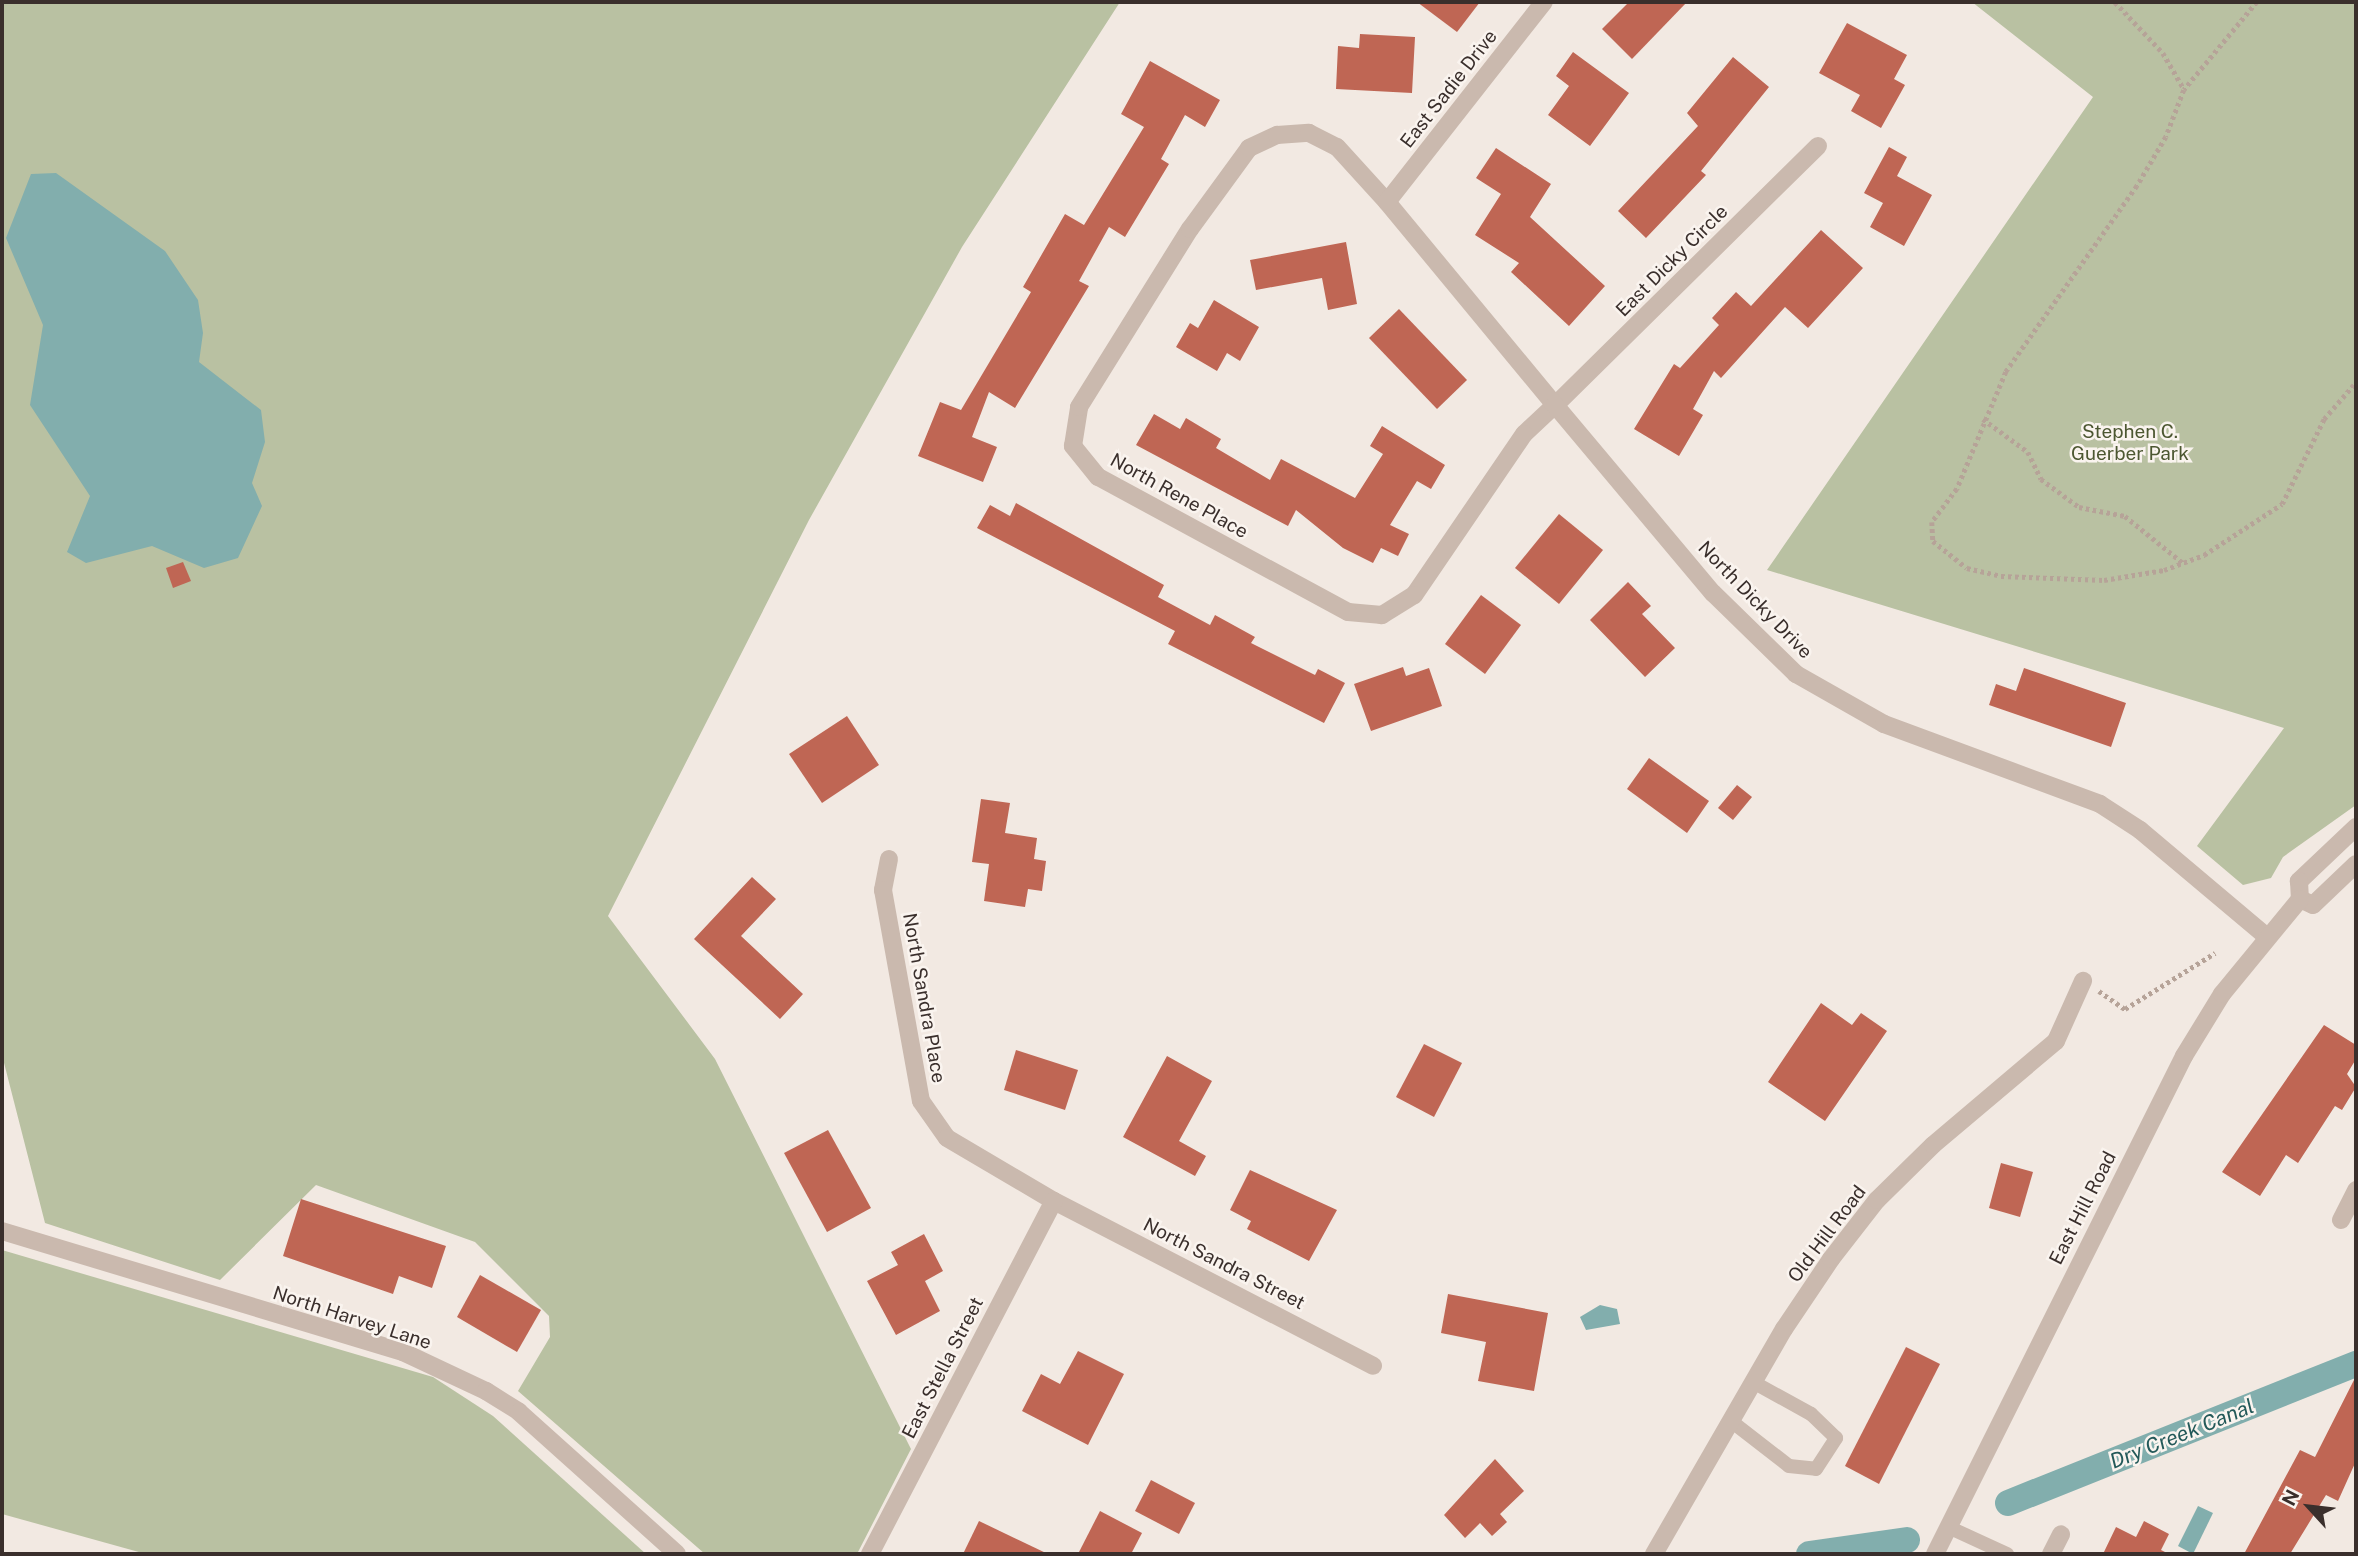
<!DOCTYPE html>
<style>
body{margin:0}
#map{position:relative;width:2358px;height:1556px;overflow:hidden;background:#f2e9e2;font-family:"Public Sans",sans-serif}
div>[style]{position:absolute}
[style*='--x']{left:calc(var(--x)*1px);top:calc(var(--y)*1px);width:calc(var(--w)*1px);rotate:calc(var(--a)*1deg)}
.green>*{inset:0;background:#b9c1a2}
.water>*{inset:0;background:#82aead}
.canal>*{height:26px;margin:-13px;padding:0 13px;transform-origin:13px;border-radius:13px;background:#82aead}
.building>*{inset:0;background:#bf6654}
.path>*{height:4.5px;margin-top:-2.25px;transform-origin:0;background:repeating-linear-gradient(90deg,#b6a398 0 3.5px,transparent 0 7px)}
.service>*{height:14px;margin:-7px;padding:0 7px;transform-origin:7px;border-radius:7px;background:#cab9ae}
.minor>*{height:18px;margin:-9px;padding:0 9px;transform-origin:9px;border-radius:9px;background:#cab9ae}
.tertiary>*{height:18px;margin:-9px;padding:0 9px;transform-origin:9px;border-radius:9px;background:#cab9ae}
span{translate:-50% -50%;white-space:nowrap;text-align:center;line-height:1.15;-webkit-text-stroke:5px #faf4ef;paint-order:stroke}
.street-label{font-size:19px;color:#3a2f2c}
.park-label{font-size:19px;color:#4c5731}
.water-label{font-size:21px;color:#235959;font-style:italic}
.frame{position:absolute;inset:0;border:4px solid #3a2f2c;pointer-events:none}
.north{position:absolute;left:2274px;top:1472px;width:70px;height:70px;-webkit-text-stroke:5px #faf4ef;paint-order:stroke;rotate:297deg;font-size:19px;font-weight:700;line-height:28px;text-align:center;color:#3a2f2c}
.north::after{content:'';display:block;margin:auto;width:24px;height:32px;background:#3a2f2c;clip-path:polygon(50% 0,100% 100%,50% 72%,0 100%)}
</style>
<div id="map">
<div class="green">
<div style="clip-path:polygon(2px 2px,1120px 2px,962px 247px,809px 520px,608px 916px,715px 1059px,911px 1449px,857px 1554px,705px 1554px,518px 1391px,550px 1337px,549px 1316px,475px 1242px,316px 1185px,220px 1280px,45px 1223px,2px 1055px)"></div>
<div style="clip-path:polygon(1972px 2px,2356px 2px,2356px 805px,2283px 857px,2271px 878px,2243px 885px,2197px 846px,2284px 728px,1767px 570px,2093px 97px)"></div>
<div style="clip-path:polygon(2px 1250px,433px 1377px,493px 1416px,646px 1554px,146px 1554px,2px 1514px)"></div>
</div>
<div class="water">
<div style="clip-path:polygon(56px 173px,165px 251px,198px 300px,203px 333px,199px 362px,261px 410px,265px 442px,252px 483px,262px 506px,238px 558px,204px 568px,152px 546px,86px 563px,67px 552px,90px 496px,30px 405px,43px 325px,6px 238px,31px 174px)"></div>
<div style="clip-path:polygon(1600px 1305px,1617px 1309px,1620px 1324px,1586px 1330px,1580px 1317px)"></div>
<div style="clip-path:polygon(2198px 1506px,2213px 1513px,2193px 1554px,2178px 1546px)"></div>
</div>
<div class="canal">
<div style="--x:2008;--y:1503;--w:375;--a:-21.8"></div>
<div style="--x:1809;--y:1554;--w:99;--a:-8.1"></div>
</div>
<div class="building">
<div style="clip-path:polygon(1417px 2px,1480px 2px,1457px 32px)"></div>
<div style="clip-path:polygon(1629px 2px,1687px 2px,1632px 59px,1602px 29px)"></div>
<div style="clip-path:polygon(1847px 23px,1907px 55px,1894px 79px,1905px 85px,1881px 128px,1851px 111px,1860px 95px,1819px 73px)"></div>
<div style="clip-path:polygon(1360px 34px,1415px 37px,1412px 93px,1336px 89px,1338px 46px,1359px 48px)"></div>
<div style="clip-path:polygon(1573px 52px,1629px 93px,1590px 146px,1548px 115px,1569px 86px,1556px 76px)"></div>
<div style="clip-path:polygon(1733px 57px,1769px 87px,1701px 171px,1706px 175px,1646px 238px,1618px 211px,1698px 126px,1687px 113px)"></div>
<div style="clip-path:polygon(1150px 61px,1220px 100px,1205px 127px,1185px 115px,1161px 159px,1169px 164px,1125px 237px,1109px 227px,1079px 281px,1089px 286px,1015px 408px,989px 392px,972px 437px,997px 447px,983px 482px,918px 456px,940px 402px,961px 410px,1031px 292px,1023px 287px,1065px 214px,1084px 225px,1144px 127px,1121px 114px)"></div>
<div style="clip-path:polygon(1889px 147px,1907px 157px,1897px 176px,1932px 195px,1904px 246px,1870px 227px,1883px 203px,1864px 193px)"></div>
<div style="clip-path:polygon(1496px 148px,1551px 184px,1530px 217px,1605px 286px,1569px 326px,1511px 272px,1519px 263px,1475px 235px,1501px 194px,1476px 178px)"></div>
<div style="clip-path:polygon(1821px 230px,1863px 268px,1808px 328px,1785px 307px,1721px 378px,1714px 371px,1693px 409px,1703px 415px,1679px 456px,1634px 429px,1674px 364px,1680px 368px,1719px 325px,1712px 318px,1736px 292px,1751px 306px)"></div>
<div style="clip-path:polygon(1346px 242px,1357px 304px,1328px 310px,1322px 278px,1256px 290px,1250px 260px)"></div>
<div style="clip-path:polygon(1214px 300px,1259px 327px,1240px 361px,1227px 353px,1217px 371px,1176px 347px,1190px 323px,1198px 328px)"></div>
<div style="clip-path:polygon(1399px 309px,1467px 380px,1437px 409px,1369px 338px)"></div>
<div style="clip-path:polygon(1154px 414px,1180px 429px,1186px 418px,1221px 439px,1216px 448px,1270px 480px,1281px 459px,1355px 498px,1383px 454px,1370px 446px,1382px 426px,1445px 465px,1431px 489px,1417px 481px,1390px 525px,1409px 534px,1398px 556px,1381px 548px,1373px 563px,1343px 548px,1296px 510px,1288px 526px,1136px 445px)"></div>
<div style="clip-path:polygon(1016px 503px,1164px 585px,1158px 597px,1210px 625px,1215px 615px,1255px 637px,1251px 643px,1315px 675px,1318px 669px,1345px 683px,1324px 723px,1168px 644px,1175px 631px,977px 528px,990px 505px,1010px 516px)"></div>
<div style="clip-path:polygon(1559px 514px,1603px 550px,1559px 604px,1515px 568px)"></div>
<div style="clip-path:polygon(183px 562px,191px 581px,173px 588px,166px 568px)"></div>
<div style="clip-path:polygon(1628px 582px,1651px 606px,1642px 614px,1675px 648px,1645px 677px,1590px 620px)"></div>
<div style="clip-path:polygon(1481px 595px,1521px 625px,1485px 674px,1445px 644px)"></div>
<div style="clip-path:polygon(1403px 667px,1406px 676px,1429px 668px,1442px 706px,1371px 731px,1354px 684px)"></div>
<div style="clip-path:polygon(2024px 668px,2126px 703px,2111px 747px,1989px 705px,1996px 684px,2016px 691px)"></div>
<div style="clip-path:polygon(847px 716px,879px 765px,822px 803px,789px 754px)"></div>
<div style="clip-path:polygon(1649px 758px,1709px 801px,1687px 833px,1627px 789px)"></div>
<div style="clip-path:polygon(1737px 785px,1752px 797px,1733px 820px,1718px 808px)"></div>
<div style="clip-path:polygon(981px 799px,1010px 803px,1005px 833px,1037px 838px,1034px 859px,1046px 861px,1042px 891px,1028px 889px,1025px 907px,984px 901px,989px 864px,972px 862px)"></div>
<div style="clip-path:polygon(752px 877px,776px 899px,741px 936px,803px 994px,780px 1019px,694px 939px)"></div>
<div style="clip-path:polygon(1821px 1003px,1852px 1025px,1861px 1013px,1887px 1031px,1825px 1121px,1768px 1082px)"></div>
<div style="clip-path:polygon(2324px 1025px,2356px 1045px,2356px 1059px,2347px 1074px,2356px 1087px,2342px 1110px,2335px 1106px,2298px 1163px,2286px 1155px,2260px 1196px,2222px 1172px)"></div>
<div style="clip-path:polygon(1424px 1044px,1462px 1063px,1434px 1117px,1396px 1097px)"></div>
<div style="clip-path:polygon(1016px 1050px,1078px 1070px,1065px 1110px,1004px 1090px)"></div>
<div style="clip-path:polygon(1167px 1056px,1212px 1081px,1179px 1141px,1206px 1156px,1195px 1176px,1123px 1137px)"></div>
<div style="clip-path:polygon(828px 1130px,871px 1208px,827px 1232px,784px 1153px)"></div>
<div style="clip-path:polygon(2001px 1163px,2033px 1172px,2020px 1217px,1989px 1208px)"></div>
<div style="clip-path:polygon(1250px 1170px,1337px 1210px,1309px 1261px,1247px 1229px,1251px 1221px,1230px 1210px)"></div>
<div style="clip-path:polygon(301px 1199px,446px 1246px,432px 1288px,399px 1276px,393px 1294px,283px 1256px)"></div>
<div style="clip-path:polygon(924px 1234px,943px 1271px,925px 1281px,940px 1311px,896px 1335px,867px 1281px,898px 1265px,891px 1252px)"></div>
<div style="clip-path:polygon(480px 1275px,541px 1310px,517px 1352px,457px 1317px)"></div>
<div style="clip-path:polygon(1448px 1294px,1548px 1313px,1534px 1391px,1478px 1381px,1486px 1342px,1441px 1333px)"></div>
<div style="clip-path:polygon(1906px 1347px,1940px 1364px,1879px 1484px,1845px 1466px)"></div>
<div style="clip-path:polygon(1078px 1351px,1124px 1374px,1088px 1445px,1022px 1411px,1041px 1374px,1060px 1384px)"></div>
<div style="clip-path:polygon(2356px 1376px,2356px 1461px,2338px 1501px,2326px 1495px,2290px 1554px,2244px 1554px,2300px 1450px,2315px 1457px)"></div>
<div style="clip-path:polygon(1495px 1459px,1524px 1491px,1500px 1514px,1507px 1522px,1492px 1536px,1480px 1523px,1465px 1538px,1444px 1515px)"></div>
<div style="clip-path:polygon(1151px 1480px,1195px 1503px,1179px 1534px,1135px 1511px)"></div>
<div style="clip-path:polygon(1100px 1511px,1142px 1533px,1131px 1554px,1078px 1554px)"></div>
<div style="clip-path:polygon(979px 1521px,1048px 1554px,963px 1554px)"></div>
<div style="clip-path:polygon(2144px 1521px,2169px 1534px,2161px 1550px,2169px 1554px,2103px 1554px,2116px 1527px,2136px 1537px)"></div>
</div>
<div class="path">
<div style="--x:2115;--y:2;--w:70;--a:46.7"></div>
<div style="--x:2163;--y:53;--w:42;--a:59.7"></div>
<div style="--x:2257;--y:2;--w:114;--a:129.7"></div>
<div style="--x:2184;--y:90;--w:50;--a:111"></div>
<div style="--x:2166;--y:137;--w:57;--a:120.6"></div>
<div style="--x:2137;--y:186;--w:228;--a:125.2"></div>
<div style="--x:2006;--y:372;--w:127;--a:112.7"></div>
<div style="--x:1957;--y:489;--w:41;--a:127.1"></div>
<div style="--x:1932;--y:522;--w:19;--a:87"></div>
<div style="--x:1933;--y:541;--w:43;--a:38.5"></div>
<div style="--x:1967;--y:568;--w:35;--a:13"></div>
<div style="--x:2001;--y:576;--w:103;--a:2.2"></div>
<div style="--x:2104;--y:580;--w:61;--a:-9.5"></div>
<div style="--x:2164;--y:570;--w:43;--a:-20.6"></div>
<div style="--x:2204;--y:555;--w:93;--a:-33.2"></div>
<div style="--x:2282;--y:504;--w:95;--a:-63.7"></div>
<div style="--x:2324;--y:419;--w:49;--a:-49.1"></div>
<div style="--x:1983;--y:419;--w:56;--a:36.3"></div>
<div style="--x:2028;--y:452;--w:30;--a:64"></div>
<div style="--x:2041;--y:479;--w:47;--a:36.4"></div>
<div style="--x:2079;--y:507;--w:47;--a:11.1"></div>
<div style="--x:2125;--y:516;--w:75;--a:39"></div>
<div style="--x:2099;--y:991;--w:32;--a:35"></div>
<div style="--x:2125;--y:1009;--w:106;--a:-31.9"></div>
</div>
<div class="service">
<div style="--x:1731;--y:1421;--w:73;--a:37.8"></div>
<div style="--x:1789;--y:1466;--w:27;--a:6"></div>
<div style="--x:1816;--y:1469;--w:37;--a:-57"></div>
<div style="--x:1836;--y:1438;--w:35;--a:-136"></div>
<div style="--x:1811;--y:1414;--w:66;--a:-151.1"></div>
<div style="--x:1948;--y:1527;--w:65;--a:24.6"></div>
</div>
<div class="minor">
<div style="--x:1818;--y:146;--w:369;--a:135.4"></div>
<div style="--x:1555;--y:405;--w:42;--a:136.9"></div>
<div style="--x:1524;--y:434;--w:195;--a:124.3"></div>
<div style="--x:1414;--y:595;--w:38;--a:148"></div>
<div style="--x:1382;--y:615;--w:34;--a:-175"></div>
<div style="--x:1348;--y:612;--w:284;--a:-151.6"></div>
<div style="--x:1098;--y:477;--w:40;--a:-129"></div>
<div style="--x:1073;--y:446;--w:39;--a:-81"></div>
<div style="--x:1079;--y:407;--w:210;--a:-58.1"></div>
<div style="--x:1190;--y:229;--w:100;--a:-53.9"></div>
<div style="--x:1249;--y:148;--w:31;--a:-25"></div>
<div style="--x:1277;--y:135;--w:32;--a:-4"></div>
<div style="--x:1309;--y:133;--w:31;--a:27"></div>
<div style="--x:1337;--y:147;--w:74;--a:47.7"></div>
<div style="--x:1387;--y:202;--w:264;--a:50.4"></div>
<div style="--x:1555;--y:405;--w:246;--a:50"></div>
<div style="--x:1713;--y:593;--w:116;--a:44.3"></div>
<div style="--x:1796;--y:674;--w:101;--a:29.6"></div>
<div style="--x:1884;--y:724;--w:230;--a:20.3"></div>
<div style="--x:2100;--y:804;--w:48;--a:33"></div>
<div style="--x:2140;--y:830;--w:166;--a:40.1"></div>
<div style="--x:1387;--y:202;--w:254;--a:-51.9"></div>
<div style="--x:889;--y:859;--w:32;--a:101"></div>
<div style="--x:883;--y:890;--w:214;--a:79.8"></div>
<div style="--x:921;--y:1101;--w:45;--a:54.9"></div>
<div style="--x:947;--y:1138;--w:124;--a:30.5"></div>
<div style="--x:1054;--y:1201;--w:359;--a:27.3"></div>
<div style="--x:2341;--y:1220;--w:34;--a:-63"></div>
<div style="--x:2;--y:1231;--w:419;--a:16.8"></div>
<div style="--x:403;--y:1352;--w:92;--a:25.2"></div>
<div style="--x:486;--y:1391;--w:39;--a:32"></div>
<div style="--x:519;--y:1412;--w:212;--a:41.9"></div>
<div style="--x:870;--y:1554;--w:398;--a:-62.5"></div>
<div style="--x:1654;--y:1554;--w:260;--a:-60"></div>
<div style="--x:1784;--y:1329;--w:84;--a:-56.1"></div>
<div style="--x:1831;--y:1259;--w:75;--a:-52.1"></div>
<div style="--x:1877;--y:1200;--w:78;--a:-44.5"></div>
<div style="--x:1933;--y:1145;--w:161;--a:-40.2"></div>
<div style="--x:2056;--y:1041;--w:66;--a:-65.8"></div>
<div style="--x:2051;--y:1554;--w:22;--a:-63"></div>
</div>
<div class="tertiary">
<div style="--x:2356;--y:827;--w:79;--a:136.5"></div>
<div style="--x:2299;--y:881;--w:18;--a:87"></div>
<div style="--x:2300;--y:899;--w:14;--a:25"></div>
<div style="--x:2313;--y:905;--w:59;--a:-43.6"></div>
<div style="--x:1935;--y:1554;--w:557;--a:-63.43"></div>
<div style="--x:2184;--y:1056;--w:73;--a:-58.5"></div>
<div style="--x:2222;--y:994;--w:123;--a:-50.6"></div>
</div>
<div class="street-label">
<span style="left:1449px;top:89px;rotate:-52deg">East Sadie Drive</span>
<span style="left:1672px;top:261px;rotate:-45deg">East Dicky Circle</span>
<span style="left:1179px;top:496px;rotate:29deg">North Rene Place</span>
<span style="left:1755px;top:600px;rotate:46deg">North Dicky Drive</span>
<span style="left:924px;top:998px;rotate:80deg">North Sandra Place</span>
<span style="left:2083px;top:1208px;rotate:-63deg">East Hill Road</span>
<span style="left:1827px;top:1234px;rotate:-53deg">Old Hill Road</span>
<span style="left:1224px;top:1264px;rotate:27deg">North Sandra Street</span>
<span style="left:352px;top:1318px;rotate:18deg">North Harvey Lane</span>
<span style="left:943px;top:1368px;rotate:-63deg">East Stella Street</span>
</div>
<div class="park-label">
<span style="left:2130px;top:443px">Stephen C.<br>Guerber Park</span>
</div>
<div class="water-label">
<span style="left:2182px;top:1434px;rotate:-22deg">Dry Creek Canal</span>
</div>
<div class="frame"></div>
<div class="north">N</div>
</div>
